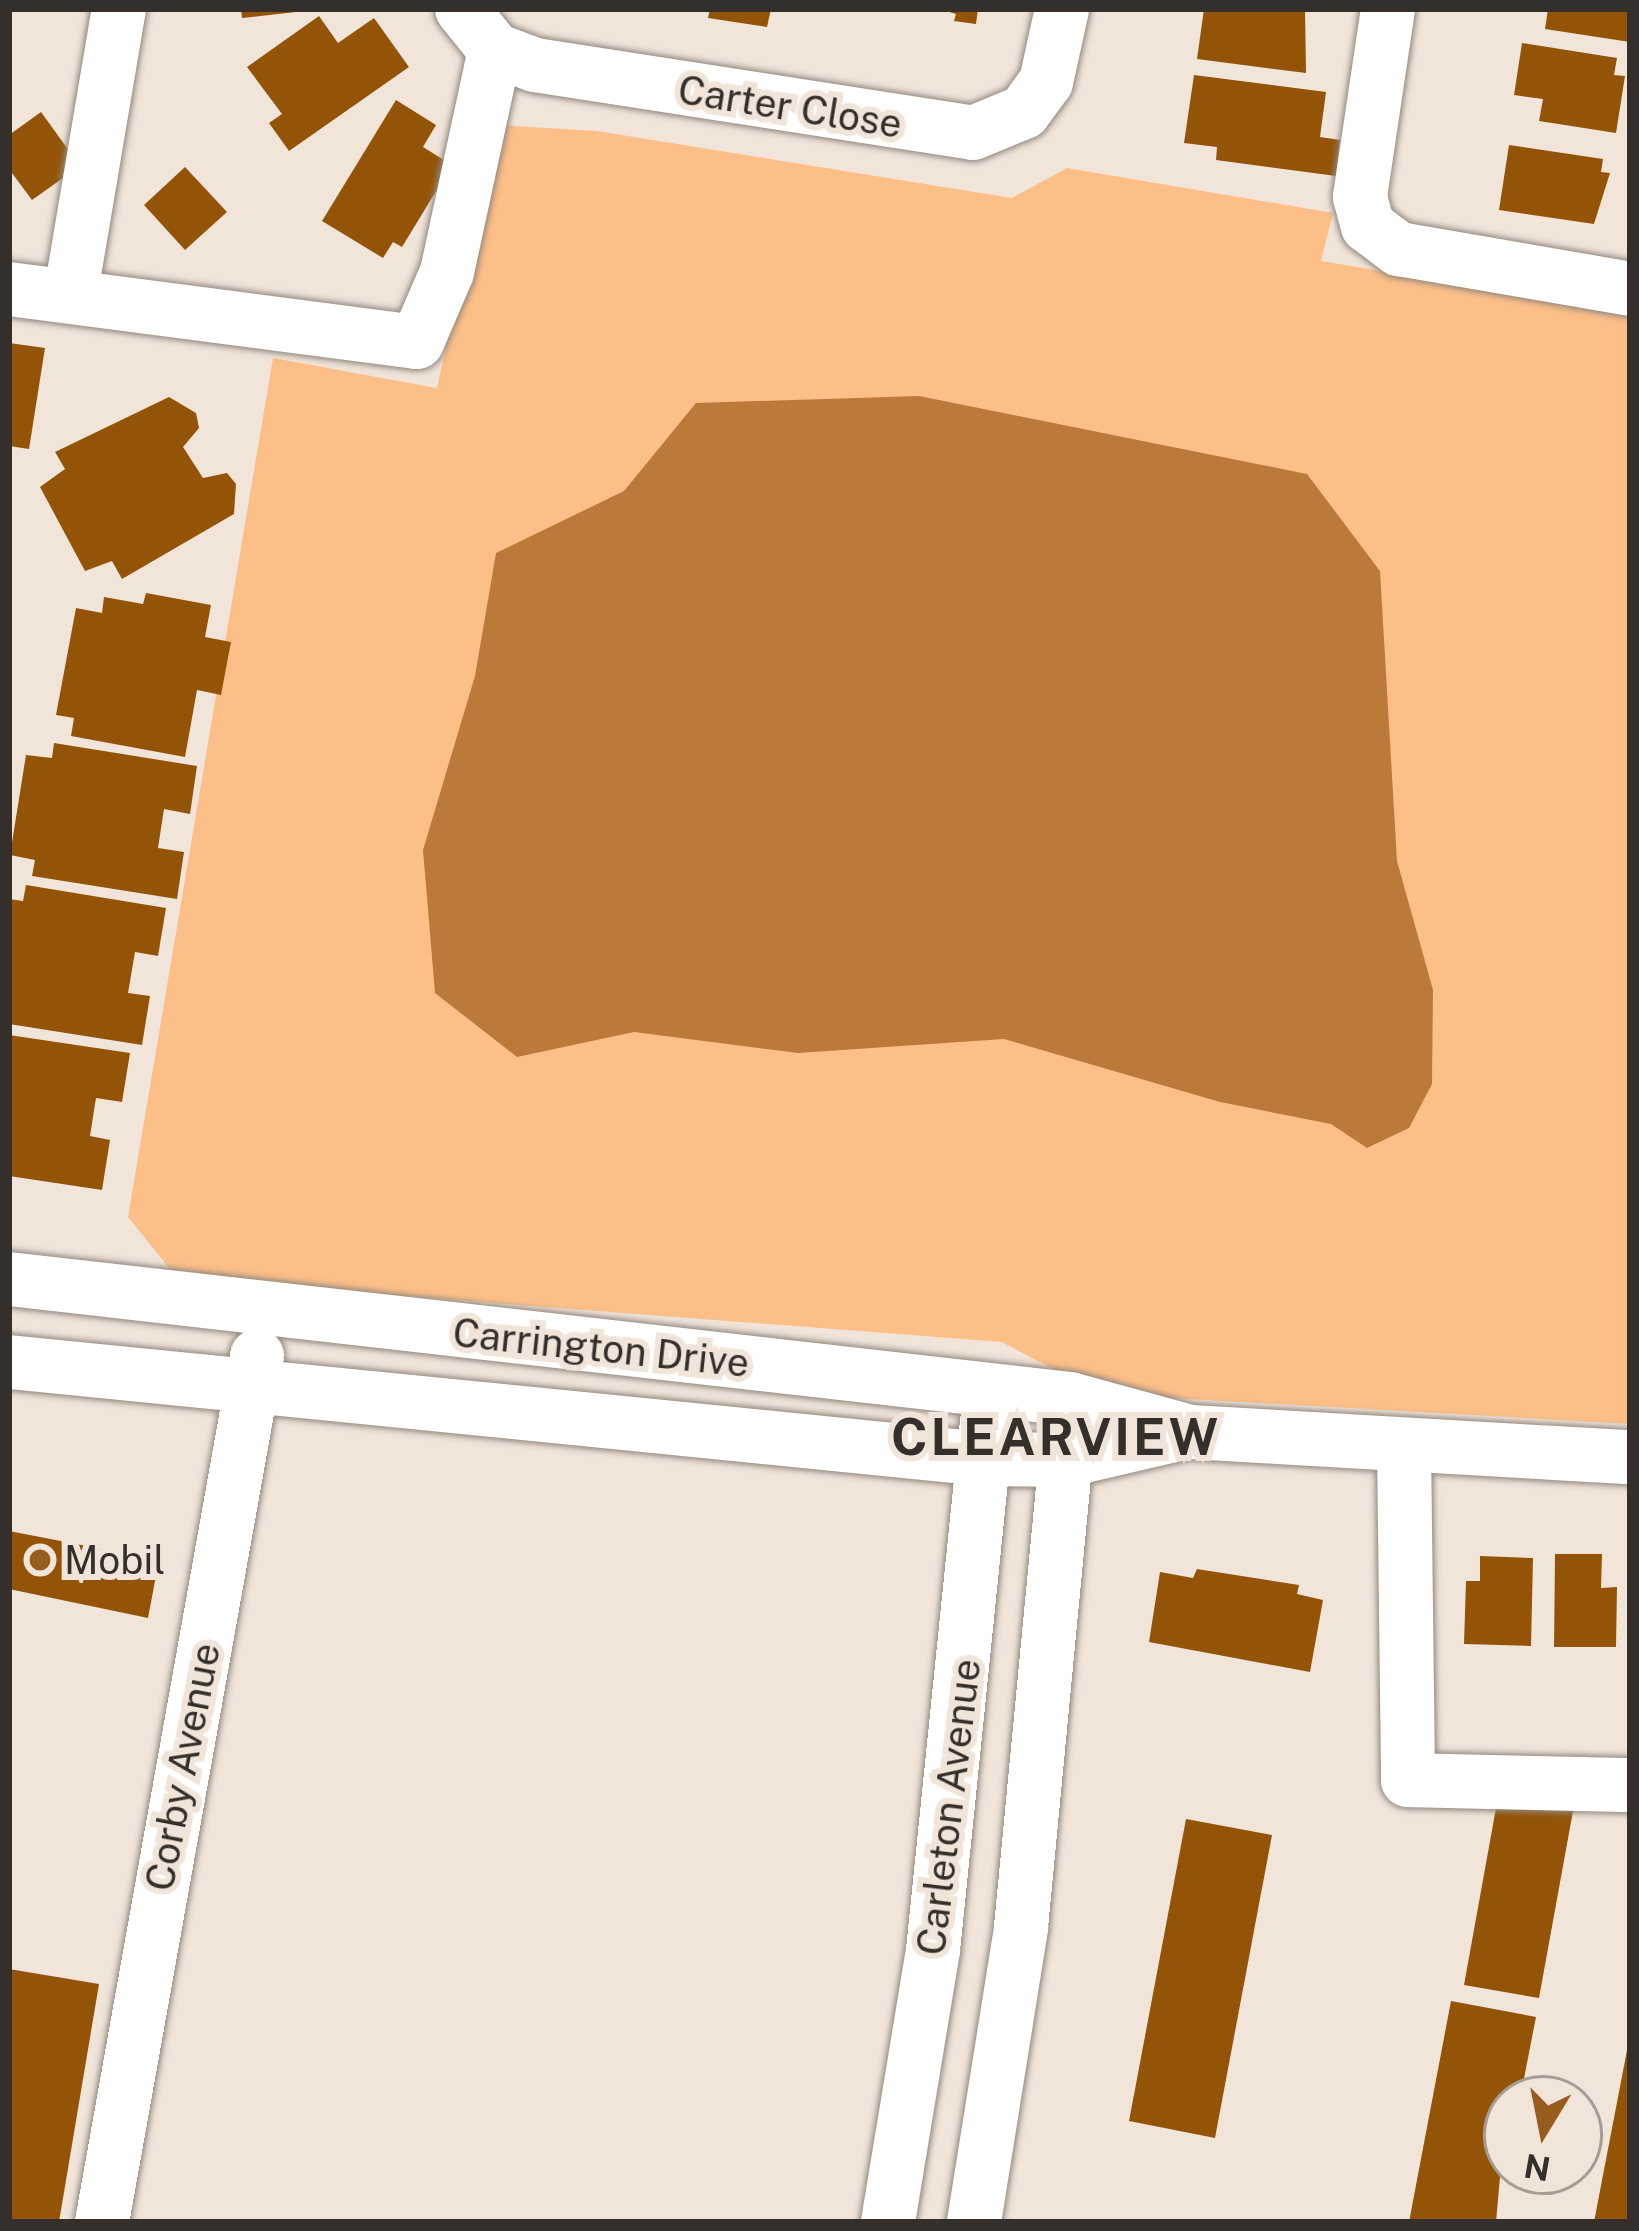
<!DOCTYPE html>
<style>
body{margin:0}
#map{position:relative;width:1639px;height:2231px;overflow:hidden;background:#f1e5da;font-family:"Public Sans",sans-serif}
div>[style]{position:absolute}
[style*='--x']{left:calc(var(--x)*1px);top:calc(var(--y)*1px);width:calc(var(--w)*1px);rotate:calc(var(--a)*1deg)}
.green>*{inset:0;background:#fdbf88}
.water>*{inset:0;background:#bc7a3a}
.building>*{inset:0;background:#935408}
.roads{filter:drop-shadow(0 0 3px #93887e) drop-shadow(0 0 3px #93887e)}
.minor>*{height:54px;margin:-27px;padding:0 27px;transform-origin:27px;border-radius:27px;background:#fff}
.dots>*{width:33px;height:33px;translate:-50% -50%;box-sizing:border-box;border:6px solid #f1e5da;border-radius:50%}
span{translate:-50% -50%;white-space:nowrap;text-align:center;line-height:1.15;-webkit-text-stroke:12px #f1e5da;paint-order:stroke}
.street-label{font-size:39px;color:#342f2b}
.poi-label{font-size:39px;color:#342f2b}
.left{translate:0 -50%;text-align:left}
.district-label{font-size:51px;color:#342f2b;font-weight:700;letter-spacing:3px}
.frame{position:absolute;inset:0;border:12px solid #342f2b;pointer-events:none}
.north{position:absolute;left:1483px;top:2075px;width:120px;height:120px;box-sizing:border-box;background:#f1e5da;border:3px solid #a59c94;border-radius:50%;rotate:190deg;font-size:33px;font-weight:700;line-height:48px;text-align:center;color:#342f2b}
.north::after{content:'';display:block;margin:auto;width:42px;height:54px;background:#985c1e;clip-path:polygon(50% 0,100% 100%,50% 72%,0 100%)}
</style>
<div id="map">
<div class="green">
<div style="clip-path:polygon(495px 125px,597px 131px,1012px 198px,1067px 168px,1333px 213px,1321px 261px,1630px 313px,1630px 1424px,1100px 1394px,1002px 1342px,310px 1289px,170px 1269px,128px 1217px,273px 358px,437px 388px)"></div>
</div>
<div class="water">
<div style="clip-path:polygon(919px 396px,1307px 474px,1380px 571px,1397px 861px,1433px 990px,1432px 1084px,1409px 1128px,1367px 1148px,1331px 1124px,1220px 1102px,1004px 1039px,798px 1053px,634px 1032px,517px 1057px,435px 993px,423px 850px,475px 676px,496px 553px,624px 491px,696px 403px)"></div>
</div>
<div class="building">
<div style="clip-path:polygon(241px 9px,296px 9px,296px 12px,242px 18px)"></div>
<div style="clip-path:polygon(710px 9px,771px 9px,767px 27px,708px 18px)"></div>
<div style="clip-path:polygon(939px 9px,978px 9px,976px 24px,954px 21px,956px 14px)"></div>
<div style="clip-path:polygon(1204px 9px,1305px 9px,1306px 73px,1197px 59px)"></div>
<div style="clip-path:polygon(1548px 9px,1630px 9px,1630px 42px,1545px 29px)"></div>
<div style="clip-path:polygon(319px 16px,338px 43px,374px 18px,409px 67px,289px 151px,269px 123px,282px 114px,247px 67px)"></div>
<div style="clip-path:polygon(1522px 43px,1617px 58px,1614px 75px,1625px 76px,1616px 133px,1539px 121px,1543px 99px,1514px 95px)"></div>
<div style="clip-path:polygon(1194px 75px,1326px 92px,1320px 137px,1340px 140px,1336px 176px,1216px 160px,1217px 147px,1184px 143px)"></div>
<div style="clip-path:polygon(396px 100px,436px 125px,423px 147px,452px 165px,402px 247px,393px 242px,383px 258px,322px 221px)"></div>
<div style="clip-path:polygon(41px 112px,80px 166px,32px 200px,9px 169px,9px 135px)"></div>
<div style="clip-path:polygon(1509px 145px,1603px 159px,1601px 172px,1610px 173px,1594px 224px,1499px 210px)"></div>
<div style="clip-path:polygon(185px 167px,227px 212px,185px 250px,144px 205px)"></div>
<div style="clip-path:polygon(9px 343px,45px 348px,29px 449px,9px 446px)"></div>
<div style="clip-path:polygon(169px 397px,196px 413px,199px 428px,183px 447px,203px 478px,227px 473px,236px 484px,234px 514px,122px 579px,112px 561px,85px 571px,40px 487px,65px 469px,55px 452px)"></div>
<div style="clip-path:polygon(146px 593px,211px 605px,205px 637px,231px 642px,221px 695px,197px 690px,185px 757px,71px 736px,74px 718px,56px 715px,76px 608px,102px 613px,104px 597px,143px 604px)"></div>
<div style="clip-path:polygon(54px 743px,197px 766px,190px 814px,164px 809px,158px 848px,184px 852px,177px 899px,32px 876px,35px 860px,10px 855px,26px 755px,52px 758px)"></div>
<div style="clip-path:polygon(26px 885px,166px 908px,158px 956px,135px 952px,128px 993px,150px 996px,142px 1045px,9px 1024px,9px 899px,23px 901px)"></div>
<div style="clip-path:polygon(9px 1035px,130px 1053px,122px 1102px,96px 1098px,90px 1136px,110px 1140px,102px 1190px,9px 1176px)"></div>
<div style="clip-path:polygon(9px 1531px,159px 1560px,148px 1618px,9px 1589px)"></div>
<div style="clip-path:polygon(1555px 1554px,1602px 1554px,1601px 1588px,1617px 1587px,1616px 1647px,1554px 1647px)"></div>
<div style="clip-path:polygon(1480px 1556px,1533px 1558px,1531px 1646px,1464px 1644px,1466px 1581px,1480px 1581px)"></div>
<div style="clip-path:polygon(1197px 1569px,1299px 1585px,1297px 1594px,1323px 1600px,1310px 1672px,1149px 1642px,1160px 1572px,1193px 1578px)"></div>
<div style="clip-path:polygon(1498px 1797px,1573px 1811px,1539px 1998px,1464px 1985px)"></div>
<div style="clip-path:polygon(1186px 1819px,1272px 1835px,1215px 2138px,1129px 2121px)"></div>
<div style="clip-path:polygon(9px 1969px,99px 1984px,59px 2222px,9px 2222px)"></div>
<div style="clip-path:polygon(1451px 2001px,1536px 2017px,1520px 2099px,1507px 2099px,1496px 2222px,1409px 2222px)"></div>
<div style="clip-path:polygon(1628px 2045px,1630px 2222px,1594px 2222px)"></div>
</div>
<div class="roads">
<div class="minor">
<div style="--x:462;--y:9;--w:53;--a:51.2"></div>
<div style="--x:495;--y:50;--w:43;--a:20.6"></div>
<div style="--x:535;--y:65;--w:443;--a:8.8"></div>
<div style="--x:973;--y:133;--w:55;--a:-22.4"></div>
<div style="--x:1024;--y:112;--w:37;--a:-54"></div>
<div style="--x:1046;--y:82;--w:75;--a:-77.6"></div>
<div style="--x:1388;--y:9;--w:190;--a:98.5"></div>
<div style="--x:1360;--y:197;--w:30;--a:75"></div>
<div style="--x:1368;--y:226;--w:39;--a:37"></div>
<div style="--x:1399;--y:249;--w:234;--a:9.8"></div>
<div style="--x:9;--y:289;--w:411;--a:7.4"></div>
<div style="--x:417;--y:342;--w:76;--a:-66.8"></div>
<div style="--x:447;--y:272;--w:227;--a:-77.8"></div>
<div style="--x:71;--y:292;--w:287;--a:-80.4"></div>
<div style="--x:9;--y:1279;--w:1068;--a:6.45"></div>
<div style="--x:1070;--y:1399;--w:125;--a:15.3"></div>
<div style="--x:1191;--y:1432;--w:440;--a:3.3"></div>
<div style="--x:9;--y:1362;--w:981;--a:5.68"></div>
<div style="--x:985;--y:1459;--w:82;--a:0.7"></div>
<div style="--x:1067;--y:1460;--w:119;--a:-13.1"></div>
<div style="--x:1404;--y:1446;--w:334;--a:89.3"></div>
<div style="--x:1408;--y:1780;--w:222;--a:1.3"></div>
<div style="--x:102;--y:2222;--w:880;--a:-79.85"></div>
<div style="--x:888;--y:2222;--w:276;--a:-80.6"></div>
<div style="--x:933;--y:1950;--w:531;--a:-84.16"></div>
<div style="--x:974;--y:2222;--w:299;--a:-80.9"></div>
<div style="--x:1021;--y:1927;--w:504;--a:-84.54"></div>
</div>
</div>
<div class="dots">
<div style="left:40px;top:1560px;background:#985c1e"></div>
</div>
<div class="street-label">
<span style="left:790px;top:107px;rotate:9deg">Carter Close</span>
<span style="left:601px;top:1348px;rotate:6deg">Carrington Drive</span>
<span style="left:183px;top:1767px;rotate:-79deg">Corby Avenue</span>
<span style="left:949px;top:1807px;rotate:-83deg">Carleton Avenue</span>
</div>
<div class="poi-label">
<span class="left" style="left:64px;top:1560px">Mobil</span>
</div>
<div class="district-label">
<span style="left:1056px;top:1437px">CLEARVIEW</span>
</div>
<div class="frame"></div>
<div class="north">N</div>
</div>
